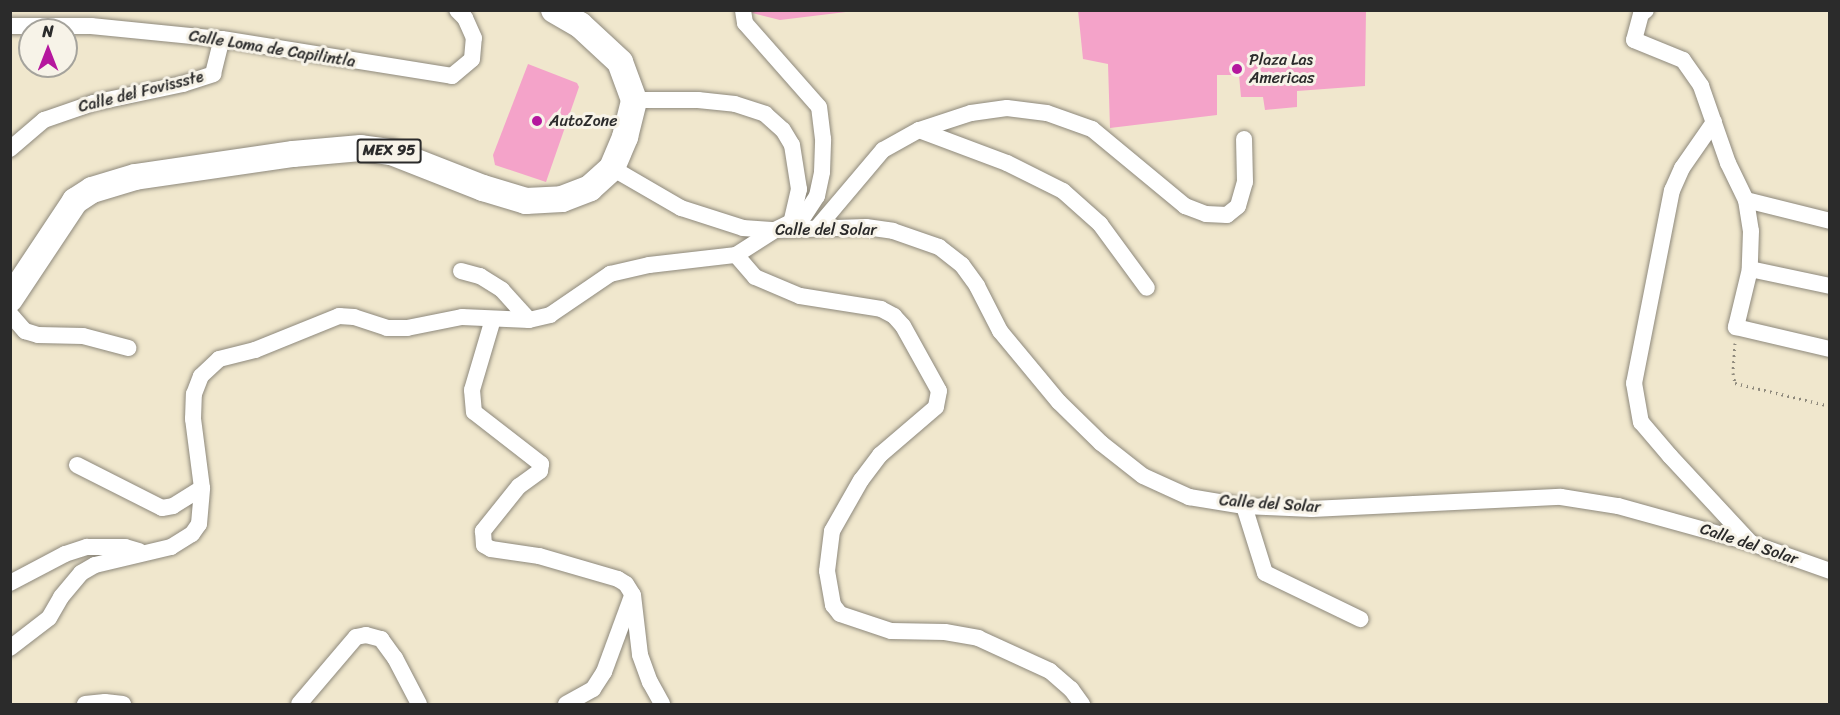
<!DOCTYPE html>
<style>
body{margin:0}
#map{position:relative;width:1840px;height:715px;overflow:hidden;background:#f0e7cd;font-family:Sriracha,sans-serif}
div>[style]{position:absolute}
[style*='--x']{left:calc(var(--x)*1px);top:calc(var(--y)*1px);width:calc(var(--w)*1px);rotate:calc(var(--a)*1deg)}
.building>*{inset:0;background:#f4a3c9}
.path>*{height:3px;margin-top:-1.5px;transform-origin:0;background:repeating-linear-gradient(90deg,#8e897c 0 1.5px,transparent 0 6px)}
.roads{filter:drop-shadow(0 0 2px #8e897c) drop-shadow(0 0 2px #8e897c)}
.minor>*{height:16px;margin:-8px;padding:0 8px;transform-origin:8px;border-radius:8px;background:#fff}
.primary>*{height:26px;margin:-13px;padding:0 13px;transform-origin:13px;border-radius:13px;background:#fff}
.dots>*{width:16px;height:16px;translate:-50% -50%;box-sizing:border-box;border:3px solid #f7f3e8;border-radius:50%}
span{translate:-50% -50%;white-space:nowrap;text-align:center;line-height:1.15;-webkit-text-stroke:6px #f7f3e8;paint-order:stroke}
.shield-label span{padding:2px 4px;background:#f7f3e8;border:2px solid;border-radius:4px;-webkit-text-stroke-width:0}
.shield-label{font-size:15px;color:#2b2b2b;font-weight:700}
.street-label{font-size:16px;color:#2b2b2b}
.poi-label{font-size:16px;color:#2b2b2b}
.left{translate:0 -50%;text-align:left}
.frame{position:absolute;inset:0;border:12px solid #2b2b2b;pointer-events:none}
.north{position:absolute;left:18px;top:18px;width:60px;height:60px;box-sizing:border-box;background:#f7f3e8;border:2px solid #a5a39c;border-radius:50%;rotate:0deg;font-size:16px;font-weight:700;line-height:24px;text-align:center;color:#2b2b2b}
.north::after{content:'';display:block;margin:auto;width:21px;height:27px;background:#b5179e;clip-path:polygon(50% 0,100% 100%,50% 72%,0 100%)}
</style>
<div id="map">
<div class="building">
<div style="clip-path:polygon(752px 10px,854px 10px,854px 11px,780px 20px,752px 13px)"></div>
<div style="clip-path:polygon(1078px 10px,1366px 10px,1365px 86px,1297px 91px,1297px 107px,1265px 110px,1263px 97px,1241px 97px,1239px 75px,1217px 75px,1217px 115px,1110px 128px,1108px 64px,1083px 59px)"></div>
<div style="clip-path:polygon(528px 64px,577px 83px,579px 87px,546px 182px,495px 165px,493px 155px)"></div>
</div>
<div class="path">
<div style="--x:1735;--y:343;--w:30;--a:94"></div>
<div style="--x:1733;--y:373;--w:10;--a:79"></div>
<div style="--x:1735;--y:383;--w:98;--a:13.6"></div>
</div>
<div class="roads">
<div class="minor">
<div style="--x:1646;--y:10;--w:6;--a:141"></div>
<div style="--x:1641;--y:14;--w:27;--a:105"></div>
<div style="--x:1634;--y:40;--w:53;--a:22.2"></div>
<div style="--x:1683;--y:60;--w:32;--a:55"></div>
<div style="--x:1701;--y:86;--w:82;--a:70.7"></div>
<div style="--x:1728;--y:163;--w:41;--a:64.1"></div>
<div style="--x:1746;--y:200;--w:31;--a:81"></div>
<div style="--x:1751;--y:231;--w:38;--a:92"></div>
<div style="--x:1750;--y:269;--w:60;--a:103.6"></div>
<div style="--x:1736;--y:327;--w:97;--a:13.2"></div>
<div style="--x:10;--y:26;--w:81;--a:0"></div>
<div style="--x:91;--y:26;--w:132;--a:5.7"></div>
<div style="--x:222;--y:39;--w:233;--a:9.1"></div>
<div style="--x:452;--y:76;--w:26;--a:-40"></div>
<div style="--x:472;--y:59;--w:21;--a:-85"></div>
<div style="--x:474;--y:38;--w:22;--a:-114"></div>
<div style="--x:465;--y:18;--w:11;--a:-135"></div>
<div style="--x:634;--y:100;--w:64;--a:0"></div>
<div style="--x:698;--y:100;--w:37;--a:6"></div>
<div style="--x:735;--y:104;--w:32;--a:18"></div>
<div style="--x:765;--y:114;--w:24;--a:42"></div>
<div style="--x:783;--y:130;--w:17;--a:59"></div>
<div style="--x:792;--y:145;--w:45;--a:81"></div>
<div style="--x:799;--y:189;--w:35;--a:103"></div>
<div style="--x:1714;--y:122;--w:56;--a:124.8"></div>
<div style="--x:1682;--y:168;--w:24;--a:114"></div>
<div style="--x:1672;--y:190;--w:197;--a:101.1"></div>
<div style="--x:1634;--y:383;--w:40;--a:80"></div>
<div style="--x:1641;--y:422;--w:45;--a:49.5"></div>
<div style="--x:1670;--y:456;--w:117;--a:47.1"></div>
<div style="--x:919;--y:130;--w:94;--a:20.6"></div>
<div style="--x:1007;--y:163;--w:63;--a:26.6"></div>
<div style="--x:1063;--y:191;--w:50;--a:41.7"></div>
<div style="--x:1100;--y:224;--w:79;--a:53.7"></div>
<div style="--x:10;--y:149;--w:45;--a:-40.5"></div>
<div style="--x:44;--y:120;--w:52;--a:-19.1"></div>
<div style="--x:93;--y:103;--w:92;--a:-11.9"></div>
<div style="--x:183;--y:84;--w:32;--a:-18"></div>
<div style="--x:213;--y:74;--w:36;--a:-76"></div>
<div style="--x:612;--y:168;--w:80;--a:30.1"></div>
<div style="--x:681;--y:208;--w:65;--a:17.9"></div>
<div style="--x:743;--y:228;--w:32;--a:4"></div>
<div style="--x:775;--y:230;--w:91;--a:-1.9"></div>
<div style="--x:866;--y:227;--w:27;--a:8"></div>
<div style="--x:893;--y:231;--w:49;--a:19.2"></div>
<div style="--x:939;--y:247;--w:29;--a:38"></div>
<div style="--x:962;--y:265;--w:26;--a:54"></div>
<div style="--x:977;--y:286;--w:51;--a:62.9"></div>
<div style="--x:1000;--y:331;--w:92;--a:50.3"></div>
<div style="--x:1059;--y:402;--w:59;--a:44.3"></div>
<div style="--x:1101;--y:443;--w:53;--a:38.2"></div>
<div style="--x:1143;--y:476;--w:51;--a:24.5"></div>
<div style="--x:1189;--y:497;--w:56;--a:9.3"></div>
<div style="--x:1244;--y:506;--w:68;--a:2.5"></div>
<div style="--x:1312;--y:509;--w:249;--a:-2.8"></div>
<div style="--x:1561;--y:497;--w:58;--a:9"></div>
<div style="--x:1618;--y:506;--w:138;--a:15.5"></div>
<div style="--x:1751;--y:543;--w:84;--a:19.5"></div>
<div style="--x:1746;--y:200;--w:87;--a:14"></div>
<div style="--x:817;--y:228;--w:102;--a:-49.8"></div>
<div style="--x:883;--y:150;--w:41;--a:-29.1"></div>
<div style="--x:919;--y:130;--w:55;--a:-18.1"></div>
<div style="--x:971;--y:113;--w:36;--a:-8"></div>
<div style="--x:1007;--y:108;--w:40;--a:7.1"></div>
<div style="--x:1047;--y:113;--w:48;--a:19.6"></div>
<div style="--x:1092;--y:129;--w:121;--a:39.6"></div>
<div style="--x:1185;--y:206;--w:22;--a:21"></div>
<div style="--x:1206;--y:214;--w:21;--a:3"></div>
<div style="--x:1227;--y:215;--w:14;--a:-39"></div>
<div style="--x:1238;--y:206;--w:25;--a:-74"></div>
<div style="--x:1245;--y:182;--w:43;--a:-91.3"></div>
<div style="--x:736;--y:255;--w:29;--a:49"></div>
<div style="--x:755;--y:277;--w:49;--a:22.9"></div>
<div style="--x:800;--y:296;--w:82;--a:9.1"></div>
<div style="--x:881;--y:309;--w:15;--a:28"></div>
<div style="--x:894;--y:316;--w:13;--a:48"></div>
<div style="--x:903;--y:326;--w:74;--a:61"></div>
<div style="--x:939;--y:391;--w:16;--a:101"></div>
<div style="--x:936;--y:407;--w:74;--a:139.4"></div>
<div style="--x:880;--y:455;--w:31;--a:127"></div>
<div style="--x:861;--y:480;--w:59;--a:119.6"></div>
<div style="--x:832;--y:531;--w:40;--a:97.1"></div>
<div style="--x:827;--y:571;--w:35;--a:80"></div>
<div style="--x:833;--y:605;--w:11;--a:52"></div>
<div style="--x:840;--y:614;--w:54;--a:18.4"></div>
<div style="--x:891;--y:631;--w:54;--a:1.1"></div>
<div style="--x:945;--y:632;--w:34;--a:10"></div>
<div style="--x:978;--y:638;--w:79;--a:24.6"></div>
<div style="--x:1050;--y:671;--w:28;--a:41"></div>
<div style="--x:1071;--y:689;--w:19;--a:54"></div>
<div style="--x:1750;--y:269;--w:82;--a:12"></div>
<div style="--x:461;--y:271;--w:20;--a:15"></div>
<div style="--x:480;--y:276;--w:26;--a:32"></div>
<div style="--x:502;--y:290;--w:40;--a:48"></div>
<div style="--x:10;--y:314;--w:23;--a:49"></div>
<div style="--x:25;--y:331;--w:14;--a:17"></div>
<div style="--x:38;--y:335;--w:45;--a:1.3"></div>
<div style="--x:83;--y:336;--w:47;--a:14.9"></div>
<div style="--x:493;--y:319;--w:74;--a:106.5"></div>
<div style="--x:472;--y:390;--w:22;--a:85"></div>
<div style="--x:474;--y:412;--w:85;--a:37.8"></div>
<div style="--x:541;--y:464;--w:7;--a:98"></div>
<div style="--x:540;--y:471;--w:26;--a:144"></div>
<div style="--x:519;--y:486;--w:58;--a:128.7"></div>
<div style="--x:483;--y:531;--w:14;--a:86"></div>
<div style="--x:484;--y:545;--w:8;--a:30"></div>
<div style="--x:491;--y:549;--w:49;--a:8.3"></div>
<div style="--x:539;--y:556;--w:82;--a:16.2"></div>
<div style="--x:618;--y:579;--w:9;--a:32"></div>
<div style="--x:626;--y:584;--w:13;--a:58"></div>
<div style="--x:633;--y:595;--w:60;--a:83.3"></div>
<div style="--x:640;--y:655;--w:29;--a:70"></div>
<div style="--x:650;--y:682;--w:25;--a:61"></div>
<div style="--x:77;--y:465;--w:95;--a:26.8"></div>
<div style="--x:162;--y:508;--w:11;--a:-10"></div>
<div style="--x:173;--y:506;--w:34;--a:-32"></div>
<div style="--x:1244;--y:506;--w:70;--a:72.6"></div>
<div style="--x:1265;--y:573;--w:106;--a:25.8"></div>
<div style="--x:10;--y:583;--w:62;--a:-27.8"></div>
<div style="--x:65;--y:554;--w:23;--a:-18"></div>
<div style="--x:87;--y:547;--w:38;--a:0"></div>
<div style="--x:125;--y:547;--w:15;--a:16"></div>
<div style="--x:10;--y:648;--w:49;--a:-37.6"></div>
<div style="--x:49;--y:618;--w:24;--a:-60"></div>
<div style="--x:61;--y:597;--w:31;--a:-50"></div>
<div style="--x:81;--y:573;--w:16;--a:-30"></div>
<div style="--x:95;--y:565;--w:78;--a:-13.3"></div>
<div style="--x:171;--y:547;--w:25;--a:-32"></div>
<div style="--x:192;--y:534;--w:12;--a:-55"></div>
<div style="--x:199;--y:524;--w:36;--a:-85"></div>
<div style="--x:202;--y:488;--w:70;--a:-97.4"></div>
<div style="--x:193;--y:419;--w:25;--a:-88"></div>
<div style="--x:194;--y:394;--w:19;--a:-69"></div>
<div style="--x:201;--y:376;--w:25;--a:-43"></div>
<div style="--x:219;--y:359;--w:37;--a:-14"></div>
<div style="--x:255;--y:350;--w:91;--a:-22"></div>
<div style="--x:339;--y:316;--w:15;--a:4"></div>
<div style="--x:354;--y:317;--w:35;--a:18"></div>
<div style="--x:387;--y:328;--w:20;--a:0"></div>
<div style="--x:407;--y:328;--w:56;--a:-11.3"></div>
<div style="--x:462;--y:317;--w:67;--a:2.6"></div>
<div style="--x:529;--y:320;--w:22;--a:-13"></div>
<div style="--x:550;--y:315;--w:73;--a:-34.3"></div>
<div style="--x:610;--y:274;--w:40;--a:-13"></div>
<div style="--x:649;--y:265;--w:88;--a:-6.6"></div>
<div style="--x:736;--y:255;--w:46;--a:-32.7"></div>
<div style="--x:775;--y:230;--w:32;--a:-26"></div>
<div style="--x:804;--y:216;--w:24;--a:-57"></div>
<div style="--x:817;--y:196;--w:25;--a:-78"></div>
<div style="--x:822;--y:172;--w:33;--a:-88"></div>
<div style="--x:823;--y:139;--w:32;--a:-97"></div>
<div style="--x:819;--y:107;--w:112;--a:-131.4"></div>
<div style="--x:745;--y:23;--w:13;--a:-99"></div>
<div style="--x:85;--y:704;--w:20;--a:-6"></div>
<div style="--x:105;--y:702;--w:18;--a:6"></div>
<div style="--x:299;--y:704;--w:88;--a:-49.6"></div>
<div style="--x:356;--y:637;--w:10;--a:-11"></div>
<div style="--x:366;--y:635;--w:16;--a:15"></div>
<div style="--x:381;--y:639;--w:24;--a:54"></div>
<div style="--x:395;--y:658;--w:52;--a:62.4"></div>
<div style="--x:566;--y:704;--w:31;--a:-29"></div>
<div style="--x:593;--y:689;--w:20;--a:-57"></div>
<div style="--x:604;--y:672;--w:81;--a:-69.8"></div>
</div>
<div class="primary">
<div style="--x:10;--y:299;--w:118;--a:-56.4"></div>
<div style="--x:75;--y:201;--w:20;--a:-33"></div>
<div style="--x:92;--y:190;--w:45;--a:-16.8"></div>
<div style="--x:135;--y:177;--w:160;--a:-8.3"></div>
<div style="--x:293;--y:154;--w:68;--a:-5"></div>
<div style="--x:361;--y:148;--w:30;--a:8"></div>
<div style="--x:391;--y:152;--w:99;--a:21.4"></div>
<div style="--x:483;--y:188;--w:45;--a:16.8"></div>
<div style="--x:526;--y:201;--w:36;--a:-3"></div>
<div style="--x:562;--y:199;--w:30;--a:-21"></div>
<div style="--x:590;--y:188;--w:30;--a:-42"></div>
<div style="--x:612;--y:168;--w:34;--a:-67"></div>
<div style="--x:625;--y:137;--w:38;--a:-76"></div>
<div style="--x:634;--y:100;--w:40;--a:-110.2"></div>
<div style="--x:620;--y:62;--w:54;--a:-137.2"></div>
<div style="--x:580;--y:25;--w:30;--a:-150"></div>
</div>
</div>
<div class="dots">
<div style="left:1237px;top:69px;background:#b5179e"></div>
<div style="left:537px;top:121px;background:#b5179e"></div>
</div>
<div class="shield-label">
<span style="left:389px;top:151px">MEX 95</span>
</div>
<div class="street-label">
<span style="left:272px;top:49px;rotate:9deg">Calle Loma de Capilintla</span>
<span style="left:141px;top:92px;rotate:-14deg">Calle del Fovissste</span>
<span style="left:826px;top:230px">Calle del Solar</span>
<span style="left:1270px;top:504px;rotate:4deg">Calle del Solar</span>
<span style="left:1749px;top:544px;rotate:18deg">Calle del Solar</span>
</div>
<div class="poi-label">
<span class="left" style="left:1249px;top:69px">Plaza Las<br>Americas</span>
<span class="left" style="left:549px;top:121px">AutoZone</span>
</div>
<div class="frame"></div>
<div class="north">N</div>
</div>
